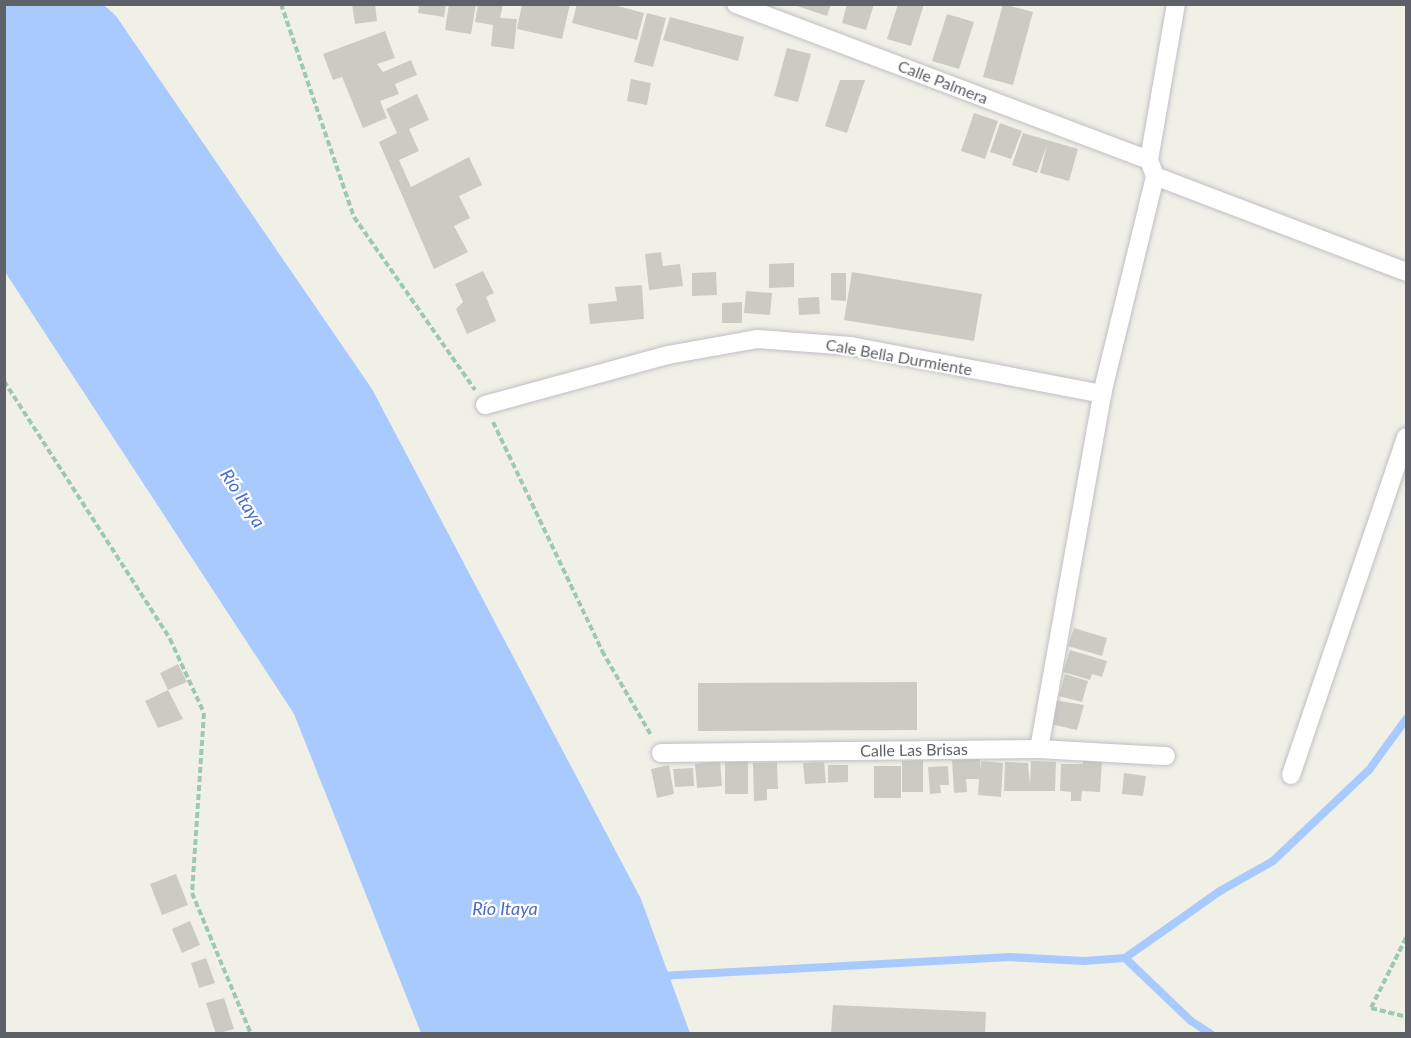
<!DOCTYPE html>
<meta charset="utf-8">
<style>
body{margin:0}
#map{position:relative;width:1411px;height:1038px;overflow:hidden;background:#f1f0e7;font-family:Lato,sans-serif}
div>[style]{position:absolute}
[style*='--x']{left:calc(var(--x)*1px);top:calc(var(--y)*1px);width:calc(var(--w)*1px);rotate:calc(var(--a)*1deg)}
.water>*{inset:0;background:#a9caff}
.stream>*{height:8px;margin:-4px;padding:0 4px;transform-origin:4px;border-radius:4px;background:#a9caff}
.building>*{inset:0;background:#cccbc3}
.path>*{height:4px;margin-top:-2px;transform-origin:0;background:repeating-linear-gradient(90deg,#9dc9b2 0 6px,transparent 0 9px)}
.roads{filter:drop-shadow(0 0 2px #bebfc5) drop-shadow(0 0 2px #bebfc5)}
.street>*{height:18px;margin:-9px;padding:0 9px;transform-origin:9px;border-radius:9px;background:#fff}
span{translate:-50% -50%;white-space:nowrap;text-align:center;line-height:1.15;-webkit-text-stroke:4.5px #fff;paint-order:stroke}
.street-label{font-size:16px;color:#5e6167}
.water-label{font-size:18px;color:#496ec5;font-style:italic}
.frame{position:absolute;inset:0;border:6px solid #5e6167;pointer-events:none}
</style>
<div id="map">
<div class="water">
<div style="clip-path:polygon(5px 4px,104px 5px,116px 16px,372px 389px,641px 899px,690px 1033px,421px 1033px,294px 714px,5px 272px)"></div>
</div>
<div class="stream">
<div style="--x:1125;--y:958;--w:91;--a:43.7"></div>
<div style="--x:1191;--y:1021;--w:24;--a:33"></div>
<div style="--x:660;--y:976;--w:350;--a:-3.1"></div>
<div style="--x:1009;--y:957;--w:75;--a:3.1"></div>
<div style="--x:1084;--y:961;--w:41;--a:-4.2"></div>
<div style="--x:1125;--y:958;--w:116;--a:-35.2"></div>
<div style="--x:1220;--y:891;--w:61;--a:-29.5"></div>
<div style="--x:1273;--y:861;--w:132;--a:-43.5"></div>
<div style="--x:1369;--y:770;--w:63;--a:-54"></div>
</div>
<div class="building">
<div style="clip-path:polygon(352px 4px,375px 4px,377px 21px,355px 24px)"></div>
<div style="clip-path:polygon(419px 4px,446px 4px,444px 17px,418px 13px)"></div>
<div style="clip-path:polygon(449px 4px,476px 4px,471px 34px,445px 30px)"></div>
<div style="clip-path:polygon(478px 4px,503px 4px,500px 18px,517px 19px,514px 49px,491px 46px,493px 25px,475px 22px)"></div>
<div style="clip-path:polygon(522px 4px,570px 4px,562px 39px,517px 29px)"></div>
<div style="clip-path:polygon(577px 4px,610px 4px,644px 13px,637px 40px,572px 23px)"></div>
<div style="clip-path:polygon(791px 4px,831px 4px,827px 16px)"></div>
<div style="clip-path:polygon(847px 4px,874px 4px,866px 30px,842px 23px)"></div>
<div style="clip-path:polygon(898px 4px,924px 4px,911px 46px,887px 39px)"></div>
<div style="clip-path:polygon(1003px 4px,1033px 12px,1013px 85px,983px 77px)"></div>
<div style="clip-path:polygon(647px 13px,666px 18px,653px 67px,634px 62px)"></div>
<div style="clip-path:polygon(947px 14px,974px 22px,959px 69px,932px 61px)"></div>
<div style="clip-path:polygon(670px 17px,744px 37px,738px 61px,663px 40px)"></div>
<div style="clip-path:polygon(385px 31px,395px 58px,377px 64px,383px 72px,411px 60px,417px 75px,395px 84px,399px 94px,380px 101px,387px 118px,363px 128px,342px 77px,333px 80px,323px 54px)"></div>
<div style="clip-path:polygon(787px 48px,811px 54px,798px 102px,774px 96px)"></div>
<div style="clip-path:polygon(631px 79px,651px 83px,647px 105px,627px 101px)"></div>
<div style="clip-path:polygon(840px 80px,865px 80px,847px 133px,825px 126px)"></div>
<div style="clip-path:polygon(417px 94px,429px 120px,409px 129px,419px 151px,399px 160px,411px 187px,469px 157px,482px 185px,459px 196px,470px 218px,454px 226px,468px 252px,434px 269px,379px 142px,397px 133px,386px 109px)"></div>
<div style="clip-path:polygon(974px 113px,998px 121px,985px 159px,961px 151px)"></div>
<div style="clip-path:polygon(1000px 123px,1022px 131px,1011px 159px,990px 152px)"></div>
<div style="clip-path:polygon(1023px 133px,1078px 149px,1069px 181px,1040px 173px,1047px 145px,1037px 173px,1012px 165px)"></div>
<div style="clip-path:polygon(661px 252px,663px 266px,680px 264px,683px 286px,649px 290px,645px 254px)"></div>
<div style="clip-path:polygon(794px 263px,794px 287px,769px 288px,769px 264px)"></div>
<div style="clip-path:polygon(483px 271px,494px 293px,486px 297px,496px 321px,467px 334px,456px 309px,463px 302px,455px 284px)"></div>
<div style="clip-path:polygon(716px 272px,717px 295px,692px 296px,692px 273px)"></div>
<div style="clip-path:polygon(852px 272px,982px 294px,974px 341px,844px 320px)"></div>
<div style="clip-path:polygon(831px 273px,846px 273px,846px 301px,831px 300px)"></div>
<div style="clip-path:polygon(642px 285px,644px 319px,590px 324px,588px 304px,617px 301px,615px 287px)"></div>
<div style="clip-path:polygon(746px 291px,772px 293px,770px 315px,744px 313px)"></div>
<div style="clip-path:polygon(819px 297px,820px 314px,799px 315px,798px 298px)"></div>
<div style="clip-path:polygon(742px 302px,742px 323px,722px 323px,722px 303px)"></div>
<div style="clip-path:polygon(1074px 628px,1107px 638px,1102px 656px,1068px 646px)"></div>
<div style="clip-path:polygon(1070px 650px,1107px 661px,1102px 677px,1092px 674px,1090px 680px,1063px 672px)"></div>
<div style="clip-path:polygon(178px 664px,187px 682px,168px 690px,160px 673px)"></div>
<div style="clip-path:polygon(1065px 674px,1088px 681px,1082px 702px,1059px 696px)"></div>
<div style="clip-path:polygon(917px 682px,917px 730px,698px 731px,698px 683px)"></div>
<div style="clip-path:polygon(168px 690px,183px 719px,158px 728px,145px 701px)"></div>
<div style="clip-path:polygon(1054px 700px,1084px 705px,1077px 730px,1050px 724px)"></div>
<div style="clip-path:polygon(980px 759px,980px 771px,981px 761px,1003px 763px,1001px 797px,978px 795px,979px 779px,966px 779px,967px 792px,954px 793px,952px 760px)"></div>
<div style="clip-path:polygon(1083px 759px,1102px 760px,1100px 792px,1082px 791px,1081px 801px,1071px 801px,1071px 792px,1060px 791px,1061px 764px,1083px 764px)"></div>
<div style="clip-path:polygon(725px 760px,748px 760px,748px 794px,725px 794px)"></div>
<div style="clip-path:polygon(923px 760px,923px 792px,902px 792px,902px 761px)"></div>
<div style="clip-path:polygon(720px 761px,722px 786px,697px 788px,695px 764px)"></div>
<div style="clip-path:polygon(1031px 761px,1056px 762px,1055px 791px,1004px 791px,1005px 762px,1028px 763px,1030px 786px)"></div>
<div style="clip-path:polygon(777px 762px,778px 789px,767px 789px,767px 800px,754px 801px,753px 763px)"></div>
<div style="clip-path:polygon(824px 762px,826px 783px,805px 784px,803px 763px)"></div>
<div style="clip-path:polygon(669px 765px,674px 794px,657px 798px,651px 769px)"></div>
<div style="clip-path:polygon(828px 765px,848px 765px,848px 782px,828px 783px)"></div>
<div style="clip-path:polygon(874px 766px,901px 766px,901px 798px,874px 798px)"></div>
<div style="clip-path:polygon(948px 766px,949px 785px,940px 785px,941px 793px,930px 794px,928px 767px)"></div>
<div style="clip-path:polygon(693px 768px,694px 786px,675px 787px,673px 769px)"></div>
<div style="clip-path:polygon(1124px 773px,1146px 776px,1143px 796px,1122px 794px)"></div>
<div style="clip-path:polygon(176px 874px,188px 905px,162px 915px,150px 884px)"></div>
<div style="clip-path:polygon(190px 921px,200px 945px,182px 953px,172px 929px)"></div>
<div style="clip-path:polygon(206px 958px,215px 983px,199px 988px,191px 963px)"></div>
<div style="clip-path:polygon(224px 998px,234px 1029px,216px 1034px,206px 1003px)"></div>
<div style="clip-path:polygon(833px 1005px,986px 1012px,985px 1034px,831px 1034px)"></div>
</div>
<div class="path">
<div style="--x:281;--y:4;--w:225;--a:71.1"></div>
<div style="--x:354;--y:217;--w:211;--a:55"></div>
<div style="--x:4;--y:381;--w:307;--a:57.2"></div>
<div style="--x:170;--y:639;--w:81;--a:65.3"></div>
<div style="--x:204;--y:713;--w:180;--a:93.8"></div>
<div style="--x:192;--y:893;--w:153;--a:67.3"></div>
<div style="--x:493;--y:422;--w:254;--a:64.5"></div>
<div style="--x:602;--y:651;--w:99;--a:59.8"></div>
<div style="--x:1406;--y:938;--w:78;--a:116.6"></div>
<div style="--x:1371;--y:1008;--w:36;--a:14"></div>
</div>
<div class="roads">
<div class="street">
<div style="--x:736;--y:4;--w:441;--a:20.7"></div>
<div style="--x:1155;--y:176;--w:269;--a:20.9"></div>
<div style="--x:485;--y:405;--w:190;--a:-15.3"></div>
<div style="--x:668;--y:355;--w:90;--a:-10.2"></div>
<div style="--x:757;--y:339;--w:94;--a:4.3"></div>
<div style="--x:851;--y:346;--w:256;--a:10.8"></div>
<div style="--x:1039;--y:749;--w:361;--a:-79.9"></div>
<div style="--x:1102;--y:394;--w:224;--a:-76.3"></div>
<div style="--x:1155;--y:176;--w:17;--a:-111"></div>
<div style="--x:1149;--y:160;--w:158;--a:-80.2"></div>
<div style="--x:661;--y:753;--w:378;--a:-0.6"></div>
<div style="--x:1039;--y:749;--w:127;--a:3.2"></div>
<div style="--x:1291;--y:775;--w:357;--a:-71.2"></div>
</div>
</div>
<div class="street-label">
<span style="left:943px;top:82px;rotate:21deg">Calle Palmera</span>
<span style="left:899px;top:357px;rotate:10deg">Cale Bella Durmiente</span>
<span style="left:914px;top:750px;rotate:-1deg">Calle Las Brisas</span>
</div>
<div class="water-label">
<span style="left:243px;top:498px;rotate:57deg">Río Itaya</span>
<span style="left:505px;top:908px">Río Itaya</span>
</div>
<div class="frame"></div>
</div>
